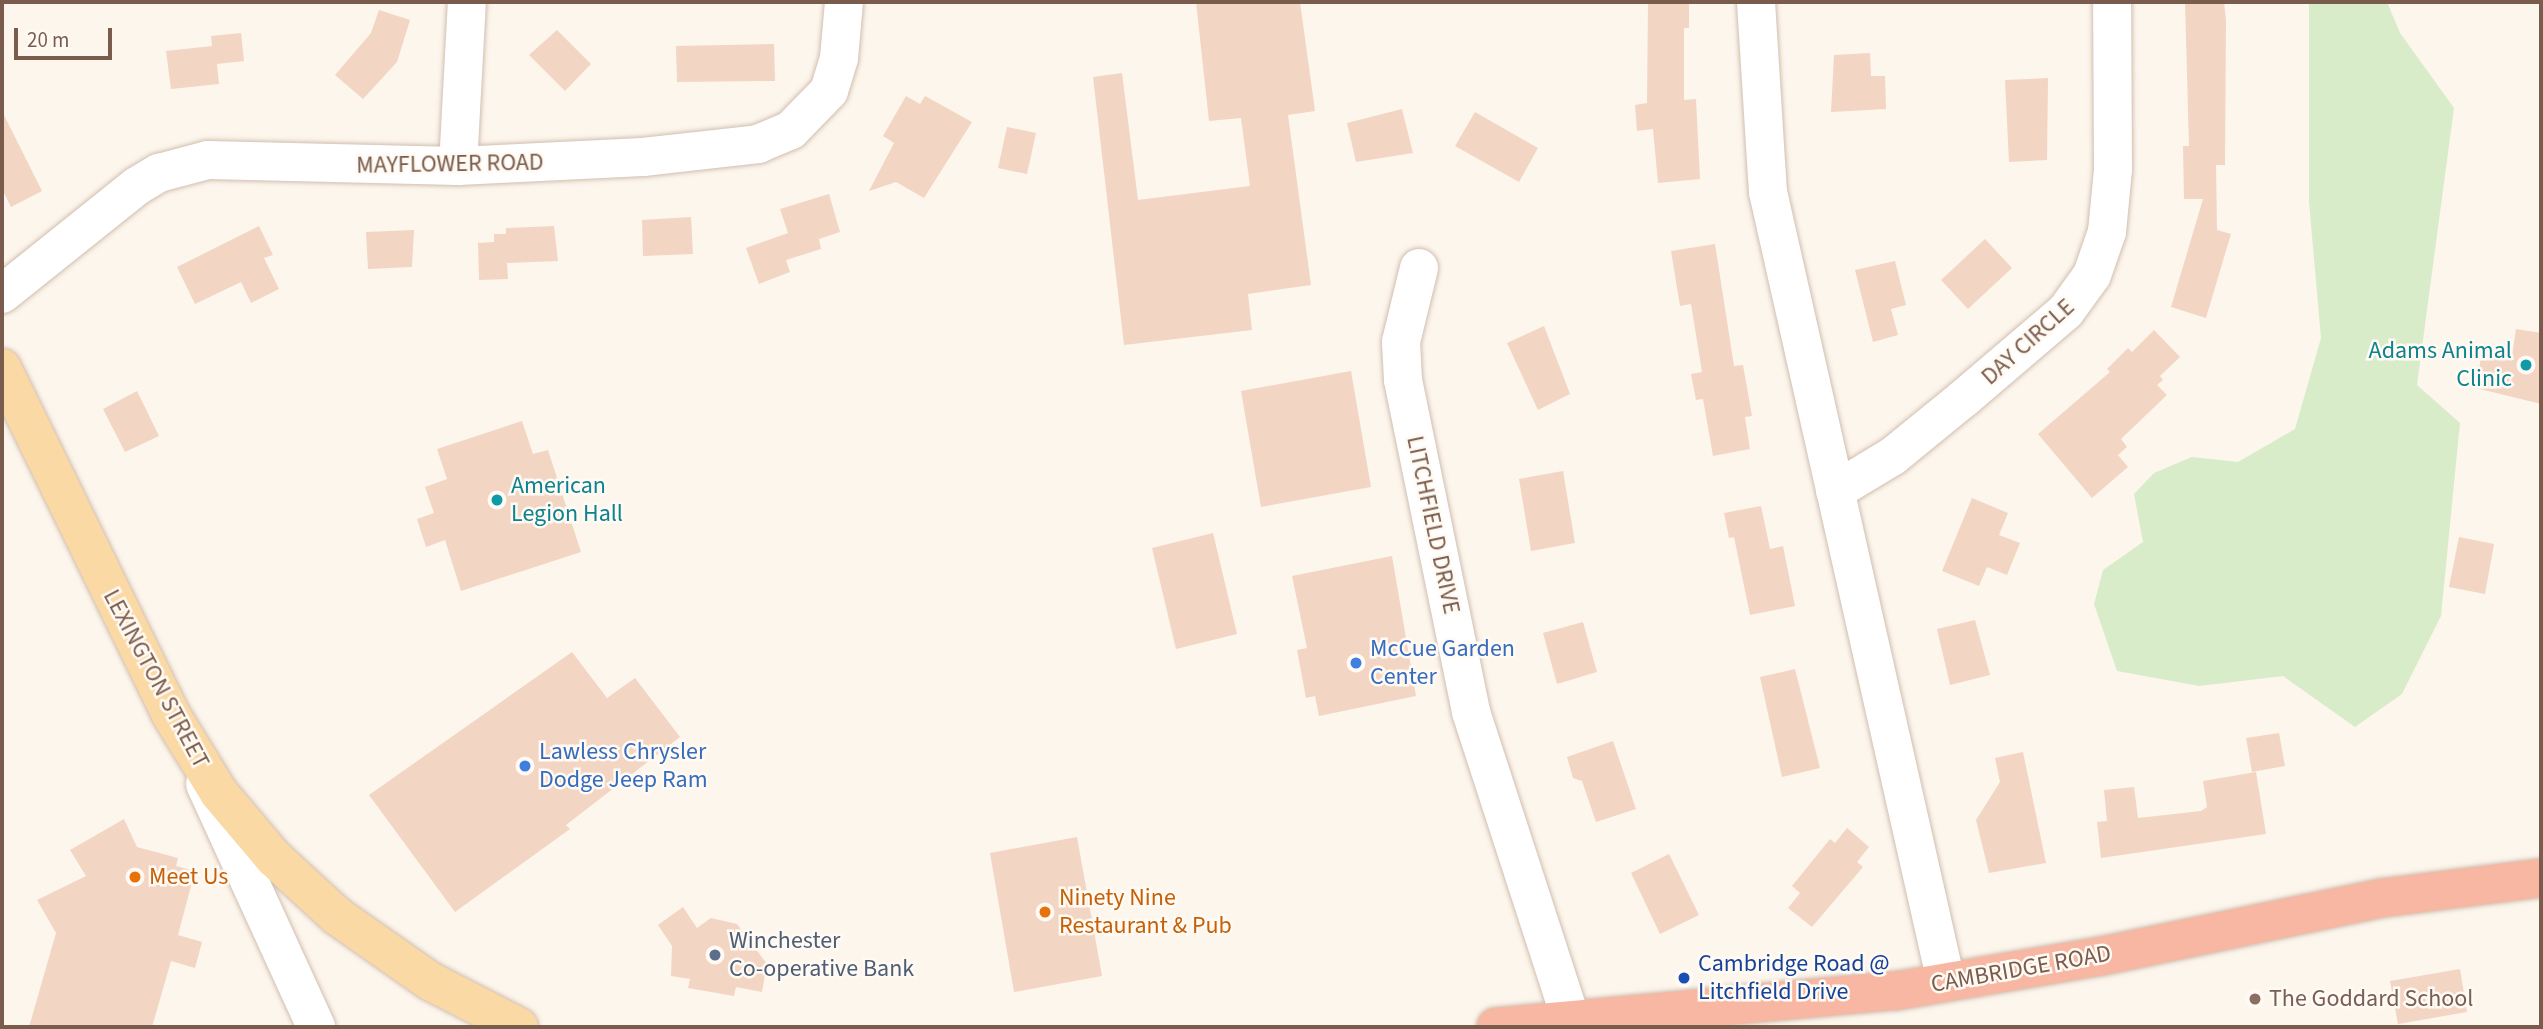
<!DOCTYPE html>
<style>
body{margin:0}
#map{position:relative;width:2543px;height:1029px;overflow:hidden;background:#fdf6ec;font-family:"Source Sans 3",sans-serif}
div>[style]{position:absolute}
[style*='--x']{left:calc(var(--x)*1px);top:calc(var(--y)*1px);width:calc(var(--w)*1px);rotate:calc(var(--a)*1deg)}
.green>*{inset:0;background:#d8ecc9}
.building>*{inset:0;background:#f3d5c3}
.roads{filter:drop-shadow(0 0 2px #d1beb0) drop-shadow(0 0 2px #d1beb0)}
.minor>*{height:38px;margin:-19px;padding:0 19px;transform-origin:19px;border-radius:19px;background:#fff}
.major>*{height:38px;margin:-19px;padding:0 19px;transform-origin:19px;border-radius:19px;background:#fbd9a5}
.highway>*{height:38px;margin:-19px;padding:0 19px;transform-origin:19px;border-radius:19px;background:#f7b7a3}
.dots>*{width:19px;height:19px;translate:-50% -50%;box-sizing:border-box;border:4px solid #fffaf3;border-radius:50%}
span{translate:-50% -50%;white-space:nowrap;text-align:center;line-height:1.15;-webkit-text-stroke:5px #fffaf3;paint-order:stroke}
.street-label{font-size:24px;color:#7a5c4d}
.culture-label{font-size:24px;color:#0d838f}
.right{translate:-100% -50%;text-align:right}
.left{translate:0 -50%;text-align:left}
.shop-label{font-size:24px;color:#366cbe}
.food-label{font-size:24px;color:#c56008}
.service-label{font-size:24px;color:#4e5e75}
.transit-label{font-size:24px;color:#164399}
.education-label{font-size:24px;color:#785e54}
.frame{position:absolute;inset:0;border:4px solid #7a5c4d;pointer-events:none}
.scale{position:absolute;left:14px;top:28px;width:98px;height:32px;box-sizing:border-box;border:4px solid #7a5c4d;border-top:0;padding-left:9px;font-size:21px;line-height:24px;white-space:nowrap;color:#7a5c4d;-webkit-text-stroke:5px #fffaf3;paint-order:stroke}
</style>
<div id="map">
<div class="green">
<div style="clip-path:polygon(2309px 2px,2387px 2px,2400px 33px,2454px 108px,2417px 385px,2460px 423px,2441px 616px,2402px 694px,2355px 727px,2283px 676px,2199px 686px,2117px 671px,2094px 604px,2103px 570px,2143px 542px,2134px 494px,2154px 473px,2192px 457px,2238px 462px,2295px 429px,2321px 338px,2309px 202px)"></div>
</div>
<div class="building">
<div style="clip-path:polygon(1196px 2px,1300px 2px,1315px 111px,1288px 115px,1311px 285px,1248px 294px,1252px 330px,1124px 345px,1093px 77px,1122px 73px,1138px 200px,1250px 186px,1241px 118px,1209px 121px)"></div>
<div style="clip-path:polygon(1648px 2px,1689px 2px,1689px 28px,1684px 28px,1684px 100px,1696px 99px,1700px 179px,1658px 183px,1653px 129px,1637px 131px,1635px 105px,1647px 103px)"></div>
<div style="clip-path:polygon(2185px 2px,2224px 2px,2226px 21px,2225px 165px,2216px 165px,2217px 230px,2231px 234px,2206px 318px,2171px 307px,2203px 199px,2184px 199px,2183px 146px,2189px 146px)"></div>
<div style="clip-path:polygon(379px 10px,410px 20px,397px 62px,363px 99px,335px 75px,371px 33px)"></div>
<div style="clip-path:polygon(557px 30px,591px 64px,565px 91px,529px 55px)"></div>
<div style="clip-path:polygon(241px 33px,244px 61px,217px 64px,219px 84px,171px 89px,166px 51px,212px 46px,211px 36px)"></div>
<div style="clip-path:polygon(774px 44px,775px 81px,677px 82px,676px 46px)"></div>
<div style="clip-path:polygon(1870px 53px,1871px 76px,1885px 76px,1886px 109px,1831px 112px,1834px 55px)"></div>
<div style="clip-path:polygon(2048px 78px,2047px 160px,2009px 162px,2005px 80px)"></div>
<div style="clip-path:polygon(906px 96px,920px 104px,925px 96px,972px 122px,924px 198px,896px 182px,869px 191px,894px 143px,883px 136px)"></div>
<div style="clip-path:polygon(1402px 109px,1413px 153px,1356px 162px,1347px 123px)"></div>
<div style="clip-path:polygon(2px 111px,42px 191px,11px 207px,2px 189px)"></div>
<div style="clip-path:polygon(1475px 112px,1538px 148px,1519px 182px,1455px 146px)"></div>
<div style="clip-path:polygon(1007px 127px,1036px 133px,1027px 174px,998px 168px)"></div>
<div style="clip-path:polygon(829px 194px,840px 232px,819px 239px,821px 249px,786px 260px,790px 272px,759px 284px,746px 248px,788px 233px,780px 209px)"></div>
<div style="clip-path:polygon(691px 217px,693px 254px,643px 256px,642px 220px)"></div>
<div style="clip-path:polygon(259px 226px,273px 255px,264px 258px,279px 289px,251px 303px,241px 282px,195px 304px,177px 267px)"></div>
<div style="clip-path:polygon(554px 226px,558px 261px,507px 263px,508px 279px,479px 280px,478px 243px,494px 242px,494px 234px,506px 234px,506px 228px)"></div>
<div style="clip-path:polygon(414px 230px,412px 267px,368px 269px,366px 232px)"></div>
<div style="clip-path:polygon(1985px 239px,2012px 268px,1968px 309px,1941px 280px)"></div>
<div style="clip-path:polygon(1715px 244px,1734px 366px,1743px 365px,1752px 416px,1745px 417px,1750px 449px,1713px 456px,1703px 399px,1696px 400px,1691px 374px,1702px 372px,1691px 304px,1680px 306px,1671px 251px)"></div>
<div style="clip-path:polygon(1895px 261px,1906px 305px,1891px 309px,1898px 335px,1873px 342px,1855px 270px)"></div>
<div style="clip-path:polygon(1544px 326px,1570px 394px,1538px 410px,1507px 343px)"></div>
<div style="clip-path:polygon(2516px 329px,2541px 333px,2541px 404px,2476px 388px,2482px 351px,2512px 356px)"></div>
<div style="clip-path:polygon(2154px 330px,2180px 357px,2160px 376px,2163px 380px,2157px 385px,2167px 395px,2121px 439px,2127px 447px,2118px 455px,2128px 467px,2092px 498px,2038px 434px,2110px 372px,2107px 369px,2128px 348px,2132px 352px)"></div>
<div style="clip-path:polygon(1351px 371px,1371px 487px,1261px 507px,1241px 391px)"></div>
<div style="clip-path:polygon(137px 391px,159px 436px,125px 452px,103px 409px)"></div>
<div style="clip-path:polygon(522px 421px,533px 454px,548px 450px,581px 552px,461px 591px,445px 540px,426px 547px,417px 519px,434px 513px,425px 487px,447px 479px,437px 449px)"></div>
<div style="clip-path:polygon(1563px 471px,1575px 543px,1531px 551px,1519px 479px)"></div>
<div style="clip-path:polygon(1972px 498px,2008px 513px,1999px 535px,2020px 543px,2007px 575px,1987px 567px,1979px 586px,1942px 571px)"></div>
<div style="clip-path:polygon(1761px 506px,1770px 549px,1783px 546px,1795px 606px,1750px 615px,1734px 537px,1729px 538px,1724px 513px)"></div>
<div style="clip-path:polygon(1213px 533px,1237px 634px,1176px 649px,1152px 548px)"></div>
<div style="clip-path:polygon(2459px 537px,2494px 544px,2485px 594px,2449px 587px)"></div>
<div style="clip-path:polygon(1392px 556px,1416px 696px,1319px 716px,1315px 696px,1306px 698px,1297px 650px,1307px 648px,1292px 576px)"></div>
<div style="clip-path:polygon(1975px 620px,1990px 675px,1950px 685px,1937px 629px)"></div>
<div style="clip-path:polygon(1583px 622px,1597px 672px,1557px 684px,1543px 633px)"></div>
<div style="clip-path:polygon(572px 652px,607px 698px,635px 678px,680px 737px,566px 825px,570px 829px,455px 912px,369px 795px)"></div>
<div style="clip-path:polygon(1795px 669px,1820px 768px,1782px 777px,1760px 677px)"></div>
<div style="clip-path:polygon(2279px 733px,2285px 766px,2252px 772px,2246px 738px)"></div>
<div style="clip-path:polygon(1613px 741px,1636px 809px,1596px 822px,1582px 781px,1573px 778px,1567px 757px)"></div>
<div style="clip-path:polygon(2023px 752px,2046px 863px,1989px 873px,1976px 820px,2000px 782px,1995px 758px)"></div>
<div style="clip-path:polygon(2256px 772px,2266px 834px,2101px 858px,2097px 822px,2107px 821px,2104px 790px,2134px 787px,2138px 818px,2201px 811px,2207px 807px,2203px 781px)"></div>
<div style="clip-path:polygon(124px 819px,137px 847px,178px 858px,176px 866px,195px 871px,178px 935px,202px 942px,195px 968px,171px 961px,152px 1027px,29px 1027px,56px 933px,37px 900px,86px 876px,70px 850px)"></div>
<div style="clip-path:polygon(1847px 828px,1869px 847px,1857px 862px,1863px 867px,1812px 927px,1788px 908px,1800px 893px,1792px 886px,1830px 839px,1835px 843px)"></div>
<div style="clip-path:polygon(1077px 837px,1102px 976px,1014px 992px,990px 853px)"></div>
<div style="clip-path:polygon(1669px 854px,1699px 915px,1660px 934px,1631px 873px)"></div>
<div style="clip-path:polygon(683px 907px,697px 928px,711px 918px,737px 924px,767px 964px,762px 992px,736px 987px,734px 996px,688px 988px,690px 979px,671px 976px,672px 946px,658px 925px)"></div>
<div style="clip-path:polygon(2460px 969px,2467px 1012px,2398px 1024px,2390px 981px)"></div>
</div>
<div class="roads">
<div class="minor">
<div style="--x:1756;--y:2;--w:190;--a:86.4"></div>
<div style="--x:1768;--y:192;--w:810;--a:77.3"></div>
<div style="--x:458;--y:166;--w:164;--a:-86.9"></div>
<div style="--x:1419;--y:268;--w:76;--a:103.7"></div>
<div style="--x:1401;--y:342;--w:38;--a:87"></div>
<div style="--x:1403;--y:380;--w:339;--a:78.4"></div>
<div style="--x:1471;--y:712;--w:324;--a:72"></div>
<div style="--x:2;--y:294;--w:173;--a:-38.7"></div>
<div style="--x:137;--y:186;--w:26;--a:-31"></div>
<div style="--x:159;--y:173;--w:51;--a:-14.9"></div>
<div style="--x:208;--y:160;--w:250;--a:1.4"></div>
<div style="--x:458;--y:166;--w:185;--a:-2.8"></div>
<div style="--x:643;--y:157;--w:116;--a:-6.4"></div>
<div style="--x:758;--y:144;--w:36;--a:-23"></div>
<div style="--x:791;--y:130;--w:54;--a:-45.7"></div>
<div style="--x:829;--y:91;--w:34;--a:-73"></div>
<div style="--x:839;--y:58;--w:56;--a:-84.9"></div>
<div style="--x:1835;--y:491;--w:68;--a:-31.1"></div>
<div style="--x:1893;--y:456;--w:90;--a:-39.2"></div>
<div style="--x:1963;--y:399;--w:135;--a:-40.5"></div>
<div style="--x:2066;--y:311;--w:44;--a:-54.2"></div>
<div style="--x:2092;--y:275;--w:46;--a:-70.8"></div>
<div style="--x:2107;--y:232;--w:62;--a:-84.5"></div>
<div style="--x:2113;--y:170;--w:168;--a:-90.3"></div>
<div style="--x:205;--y:784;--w:267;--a:65.4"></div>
</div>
<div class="major">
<div style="--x:2;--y:368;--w:384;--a:64"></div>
<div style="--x:170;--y:713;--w:94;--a:58.5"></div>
<div style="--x:219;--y:793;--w:85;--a:49.8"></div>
<div style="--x:274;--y:858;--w:86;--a:42.6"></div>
<div style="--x:337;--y:916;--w:113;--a:35"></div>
<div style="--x:430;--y:981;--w:100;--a:27.3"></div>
</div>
<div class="highway">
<div style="--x:1496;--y:1027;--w:401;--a:-5.2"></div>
<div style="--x:1895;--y:991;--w:210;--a:-9.6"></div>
<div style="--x:2102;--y:956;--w:286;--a:-11.7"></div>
<div style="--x:2382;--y:898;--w:160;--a:-7.2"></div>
</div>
</div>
<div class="dots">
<div style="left:2526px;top:365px;background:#0f9aa8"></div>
<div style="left:497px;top:500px;background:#0f9aa8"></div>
<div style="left:1356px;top:663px;background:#3f7fe0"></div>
<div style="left:525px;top:766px;background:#3f7fe0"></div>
<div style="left:135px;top:877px;background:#e8710a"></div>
<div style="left:1045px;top:912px;background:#e8710a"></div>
<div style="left:715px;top:955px;background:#5c6f8a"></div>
<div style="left:1684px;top:978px;background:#1a4fb4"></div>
<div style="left:2255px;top:999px;background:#8d6e63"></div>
</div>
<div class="street-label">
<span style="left:450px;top:164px;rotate:-1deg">MAYFLOWER ROAD</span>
<span style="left:2028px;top:342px;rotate:-42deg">DAY CIRCLE</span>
<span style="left:1433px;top:525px;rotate:78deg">LITCHFIELD DRIVE</span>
<span style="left:156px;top:679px;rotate:62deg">LEXINGTON STREET</span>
<span style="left:2021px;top:969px;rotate:-10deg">CAMBRIDGE ROAD</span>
</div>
<div class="culture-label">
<span class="right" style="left:2512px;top:365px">Adams Animal<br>Clinic</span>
<span class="left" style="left:511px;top:500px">American<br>Legion Hall</span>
</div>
<div class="shop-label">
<span class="left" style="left:1370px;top:663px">McCue Garden<br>Center</span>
<span class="left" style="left:539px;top:766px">Lawless Chrysler<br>Dodge Jeep Ram</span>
</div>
<div class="food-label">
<span class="left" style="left:149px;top:877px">Meet Us</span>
<span class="left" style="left:1059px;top:912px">Ninety Nine<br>Restaurant &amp; Pub</span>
</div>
<div class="service-label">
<span class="left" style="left:729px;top:955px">Winchester<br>Co-operative Bank</span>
</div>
<div class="transit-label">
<span class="left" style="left:1698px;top:978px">Cambridge Road @<br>Litchfield Drive</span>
</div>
<div class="education-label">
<span class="left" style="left:2269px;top:999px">The Goddard School</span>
</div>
<div class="frame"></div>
<div class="scale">20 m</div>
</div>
